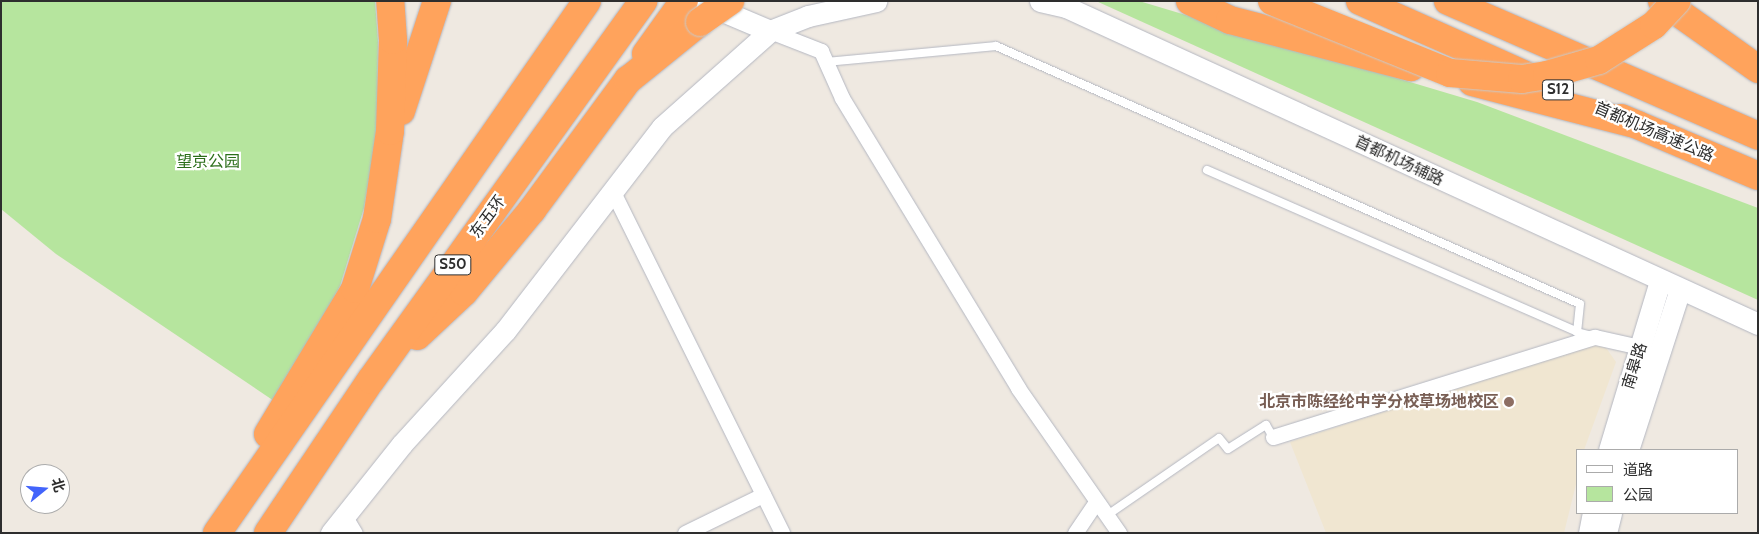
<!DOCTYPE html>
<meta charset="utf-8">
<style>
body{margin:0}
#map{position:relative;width:1759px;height:534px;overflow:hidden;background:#efe9e1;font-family:Cabin,"Noto Sans SC",sans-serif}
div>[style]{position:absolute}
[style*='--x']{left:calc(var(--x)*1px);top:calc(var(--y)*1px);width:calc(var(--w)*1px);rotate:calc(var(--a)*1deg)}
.education>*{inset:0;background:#f0e6d1}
.green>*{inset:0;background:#b6e59e}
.roads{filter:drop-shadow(0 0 1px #b4b7c1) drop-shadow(0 0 1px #b4b7c1)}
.lane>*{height:8px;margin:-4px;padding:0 4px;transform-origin:4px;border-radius:4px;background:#fff}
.street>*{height:15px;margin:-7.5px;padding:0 7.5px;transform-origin:7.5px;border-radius:7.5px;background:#fff}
.secondary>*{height:21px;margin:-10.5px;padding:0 10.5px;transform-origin:10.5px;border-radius:10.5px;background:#fff}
.highway>*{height:28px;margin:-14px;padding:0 14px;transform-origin:14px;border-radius:14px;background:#ffa35c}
.bridges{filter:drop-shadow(0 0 1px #c9c9c9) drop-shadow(0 0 1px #c9c9c9)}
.highway-bridge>*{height:28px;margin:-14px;padding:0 14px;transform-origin:14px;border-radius:14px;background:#ffa35c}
.dots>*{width:14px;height:14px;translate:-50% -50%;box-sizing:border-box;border:2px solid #fff;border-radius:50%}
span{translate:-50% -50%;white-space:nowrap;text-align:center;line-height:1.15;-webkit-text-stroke:4.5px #fff;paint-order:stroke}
.shield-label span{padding:1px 4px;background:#fff;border:1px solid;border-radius:4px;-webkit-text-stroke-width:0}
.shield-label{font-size:15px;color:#2e2e2e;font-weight:700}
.street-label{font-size:16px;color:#2e2e2e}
.park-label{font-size:16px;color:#2c6e1b}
.education-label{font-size:16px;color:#785e54;font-weight:700}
.right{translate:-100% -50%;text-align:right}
.frame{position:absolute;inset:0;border:2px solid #2e2e2e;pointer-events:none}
.legend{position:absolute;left:1576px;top:449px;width:162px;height:65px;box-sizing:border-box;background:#fff;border:1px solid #ababab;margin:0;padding:6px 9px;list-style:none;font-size:15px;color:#2e2e2e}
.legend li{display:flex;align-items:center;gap:10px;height:25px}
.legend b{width:25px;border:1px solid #ababab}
.north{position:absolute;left:20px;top:464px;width:50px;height:50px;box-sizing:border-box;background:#fff;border:1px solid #ababab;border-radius:50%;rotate:73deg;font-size:14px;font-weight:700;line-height:20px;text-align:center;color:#2e2e2e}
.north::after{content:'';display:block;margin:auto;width:18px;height:22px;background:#4264fb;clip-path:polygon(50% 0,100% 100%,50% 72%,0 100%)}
</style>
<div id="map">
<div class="education">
<div style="clip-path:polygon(1602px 342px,1616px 362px,1584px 450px,1578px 450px,1578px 476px,1564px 533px,1326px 533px,1290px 442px)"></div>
</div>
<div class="green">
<div style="clip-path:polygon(1px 1px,375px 1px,378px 41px,377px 132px,364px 208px,340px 286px,277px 403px,56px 254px,1px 209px)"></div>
<div style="clip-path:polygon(1096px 1px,1139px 1px,1477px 102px,1758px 208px,1758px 300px)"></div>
</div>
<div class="roads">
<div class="lane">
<div style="--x:826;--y:62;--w:171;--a:-5.4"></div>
<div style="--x:996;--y:46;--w:638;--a:23.83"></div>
<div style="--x:1580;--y:304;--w:28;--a:96"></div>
<div style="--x:1577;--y:332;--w:16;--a:15"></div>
<div style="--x:1207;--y:170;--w:404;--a:23.6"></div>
<div style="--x:1106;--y:516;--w:137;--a:-34.6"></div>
<div style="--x:1219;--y:438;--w:14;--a:51"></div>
<div style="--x:1228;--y:449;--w:45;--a:-32.3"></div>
<div style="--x:1266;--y:425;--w:14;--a:60"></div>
</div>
<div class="street">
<div style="--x:770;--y:31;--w:55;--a:21.4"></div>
<div style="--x:821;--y:51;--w:51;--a:65.9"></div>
<div style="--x:842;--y:98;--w:339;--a:58.7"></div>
<div style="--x:1018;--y:388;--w:177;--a:55.1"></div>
<div style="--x:612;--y:190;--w:383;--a:63.6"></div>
<div style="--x:1273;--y:437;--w:337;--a:-17.3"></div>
<div style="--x:1595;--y:337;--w:46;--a:12.5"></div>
<div style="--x:344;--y:515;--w:21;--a:59"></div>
<div style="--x:685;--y:533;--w:87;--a:-26"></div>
<div style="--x:1075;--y:533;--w:37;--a:-56"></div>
</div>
<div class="secondary">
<div style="--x:699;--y:1;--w:77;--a:22.9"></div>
<div style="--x:770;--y:31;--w:41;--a:-21.5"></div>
<div style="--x:808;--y:16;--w:70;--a:-12.4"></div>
<div style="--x:1040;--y:1;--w:27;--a:13"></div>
<div style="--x:1066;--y:7;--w:761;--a:24.61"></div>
<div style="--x:1609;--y:450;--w:177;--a:-73.2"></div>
<div style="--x:1628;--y:450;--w:169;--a:-72.1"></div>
<div style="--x:331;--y:533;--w:114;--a:-51.4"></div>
<div style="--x:402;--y:444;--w:153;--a:-47.7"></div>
<div style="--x:505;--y:331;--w:257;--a:-52.4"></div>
<div style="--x:662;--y:127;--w:144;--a:-41.6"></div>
<div style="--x:1589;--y:533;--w:20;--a:-79"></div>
<div style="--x:1606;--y:533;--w:21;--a:-76"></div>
</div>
<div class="highway">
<div style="--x:1190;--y:1;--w:44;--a:25.4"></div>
<div style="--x:1230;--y:20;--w:187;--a:14.6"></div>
<div style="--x:1360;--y:1;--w:191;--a:24.1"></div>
<div style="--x:1448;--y:1;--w:338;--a:23.5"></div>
<div style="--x:1662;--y:1;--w:118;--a:35.3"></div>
<div style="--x:646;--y:54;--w:65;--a:-54.4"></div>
<div style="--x:1472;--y:82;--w:171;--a:14.5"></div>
<div style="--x:401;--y:111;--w:116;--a:-71.9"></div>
<div style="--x:1621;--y:118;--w:149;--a:22.9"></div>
<div style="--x:417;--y:336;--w:64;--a:-43.1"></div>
<div style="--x:464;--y:292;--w:107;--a:-50.3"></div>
<div style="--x:532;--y:210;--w:162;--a:-53.6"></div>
<div style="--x:628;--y:80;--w:92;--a:-38.9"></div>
<div style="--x:268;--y:434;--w:169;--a:-59"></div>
<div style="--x:355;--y:289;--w:73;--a:-72.6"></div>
<div style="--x:377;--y:219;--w:89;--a:-81.6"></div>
<div style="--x:390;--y:131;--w:91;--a:-88.1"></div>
<div style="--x:393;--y:40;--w:39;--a:-94"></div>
<div style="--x:217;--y:533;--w:648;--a:-55.18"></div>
<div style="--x:268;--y:533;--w:184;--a:-56.1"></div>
<div style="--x:371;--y:380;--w:467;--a:-54.3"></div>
</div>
</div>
<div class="bridges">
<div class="highway-bridge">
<div style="--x:1272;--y:1;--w:192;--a:22"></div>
<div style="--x:1450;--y:73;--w:72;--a:4.8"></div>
<div style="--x:1522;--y:79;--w:25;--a:-9"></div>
<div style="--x:1547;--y:75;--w:54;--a:-16.1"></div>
<div style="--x:1599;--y:60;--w:65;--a:-32.5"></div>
<div style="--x:1654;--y:25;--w:33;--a:-47"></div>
<div style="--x:700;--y:22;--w:37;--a:-35"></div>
</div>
</div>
<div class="dots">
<div style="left:1509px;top:402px;background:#8d6e63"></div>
</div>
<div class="shield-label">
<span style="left:1558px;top:90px">S12</span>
<span style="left:453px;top:265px">S50</span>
</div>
<div class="street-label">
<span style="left:1654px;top:132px;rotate:23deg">首都机场高速公路</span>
<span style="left:1399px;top:161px;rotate:25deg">首都机场辅路</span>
<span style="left:488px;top:217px;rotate:-54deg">东五环</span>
<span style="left:1635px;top:366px;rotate:-73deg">南皋路</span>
</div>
<div class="park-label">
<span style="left:208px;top:162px">望京公园</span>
</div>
<div class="education-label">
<span class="right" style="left:1499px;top:402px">北京市陈经纶中学分校草场地校区</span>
</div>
<div class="frame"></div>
<ul class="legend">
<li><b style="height:6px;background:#fff"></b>道路</li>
<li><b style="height:14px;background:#b6e59e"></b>公园</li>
</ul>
<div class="north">北</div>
</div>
